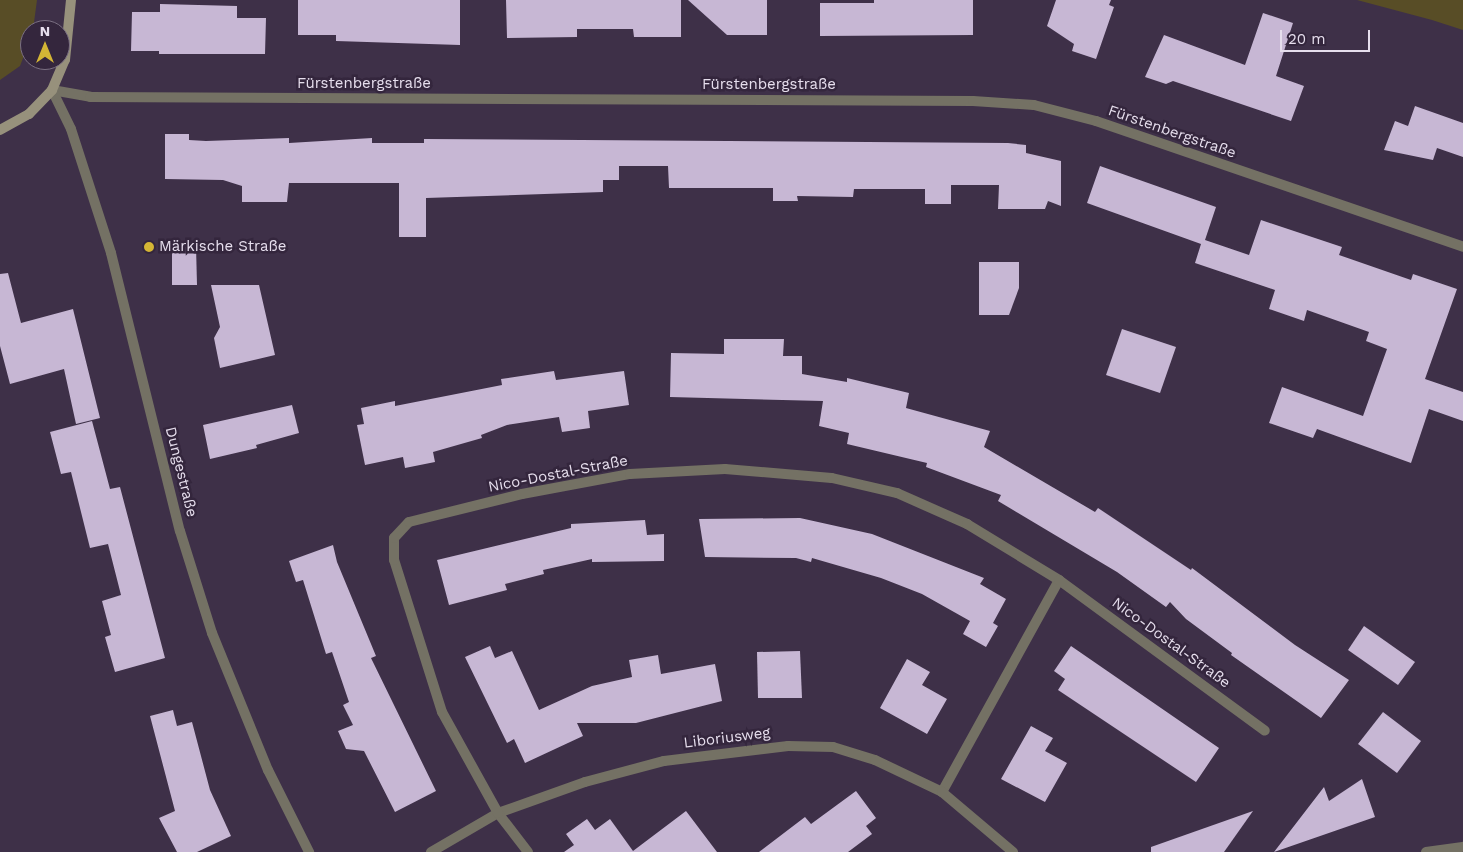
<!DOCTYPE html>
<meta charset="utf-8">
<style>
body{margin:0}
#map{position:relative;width:1463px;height:852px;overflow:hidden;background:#3e3048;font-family:"Work Sans",sans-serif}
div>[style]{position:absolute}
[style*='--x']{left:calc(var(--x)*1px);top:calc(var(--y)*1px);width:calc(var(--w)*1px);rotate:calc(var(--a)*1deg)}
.green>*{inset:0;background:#584d26}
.building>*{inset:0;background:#c7b7d4}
.minor>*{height:10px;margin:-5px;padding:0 5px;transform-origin:5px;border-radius:5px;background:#747164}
.tertiary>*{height:10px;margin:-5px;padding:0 5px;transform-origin:5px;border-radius:5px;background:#747164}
.secondary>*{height:10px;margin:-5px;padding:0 5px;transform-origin:5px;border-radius:5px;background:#97917c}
.dots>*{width:14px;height:14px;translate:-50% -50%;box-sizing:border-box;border:2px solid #34263d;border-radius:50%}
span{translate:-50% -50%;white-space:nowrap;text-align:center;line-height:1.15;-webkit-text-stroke:5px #34263d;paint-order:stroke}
.street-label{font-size:15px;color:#e6deed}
.poi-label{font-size:15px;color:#e6deed}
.left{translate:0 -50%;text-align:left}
.north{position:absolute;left:20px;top:20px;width:50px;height:50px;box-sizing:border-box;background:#34263d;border:1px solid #7b7083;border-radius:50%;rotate:0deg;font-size:14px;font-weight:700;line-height:20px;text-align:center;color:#e6deed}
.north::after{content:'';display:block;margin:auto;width:18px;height:22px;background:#d4b535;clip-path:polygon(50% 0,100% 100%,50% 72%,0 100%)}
.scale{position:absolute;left:1280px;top:30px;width:90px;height:22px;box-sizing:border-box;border:2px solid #e6deed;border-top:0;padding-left:6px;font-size:15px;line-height:18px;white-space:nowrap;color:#e6deed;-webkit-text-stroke:4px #34263d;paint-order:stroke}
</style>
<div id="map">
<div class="green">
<div style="clip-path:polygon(0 0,37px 0,33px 30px,30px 30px,30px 40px,20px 66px,0 80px)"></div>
<div style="clip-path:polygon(1357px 0,1463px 0,1463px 30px,1432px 20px)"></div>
</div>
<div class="building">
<div style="clip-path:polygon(298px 0,460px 0,460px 45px,336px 41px,336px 35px,298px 35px)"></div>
<div style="clip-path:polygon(506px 0,681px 0,681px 37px,634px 37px,633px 29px,577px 29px,577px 37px,507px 38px)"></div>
<div style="clip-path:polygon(688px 0,767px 0,767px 35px,727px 35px)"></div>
<div style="clip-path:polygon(874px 0,973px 0,973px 35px,820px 36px,820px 3px,874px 3px)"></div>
<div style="clip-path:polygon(1056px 0,1111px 0,1109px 5px,1114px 7px,1096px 59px,1072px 51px,1074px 44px,1047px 26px)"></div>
<div style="clip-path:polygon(160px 4px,237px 6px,237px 18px,266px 18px,265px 54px,159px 54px,159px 51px,131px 51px,132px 12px,160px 12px)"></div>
<div style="clip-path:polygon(1263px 13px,1293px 23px,1276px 76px,1304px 86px,1291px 121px,1173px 81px,1166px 84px,1145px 77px,1164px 35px,1245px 65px)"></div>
<div style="clip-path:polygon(1415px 106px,1463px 123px,1463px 157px,1437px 148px,1433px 160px,1384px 150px,1395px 121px,1408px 126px)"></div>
<div style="clip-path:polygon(165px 134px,189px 134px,189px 140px,206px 141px,289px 138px,289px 143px,372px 138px,372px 143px,424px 143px,424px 139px,1008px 143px,1026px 145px,1026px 153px,1061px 161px,1061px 206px,1048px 201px,1045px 209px,998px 209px,999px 185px,951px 185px,951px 204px,925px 204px,925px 189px,854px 189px,853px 197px,797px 196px,798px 201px,773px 201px,773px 188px,669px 188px,668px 166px,619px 166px,619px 180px,603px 180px,603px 192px,426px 198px,426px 237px,399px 237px,399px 183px,289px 183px,287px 202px,242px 202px,242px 186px,223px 180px,165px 179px)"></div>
<div style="clip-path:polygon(1100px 166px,1216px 207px,1205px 240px,1249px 255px,1261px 220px,1342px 247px,1339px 255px,1411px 280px,1413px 274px,1457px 289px,1425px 379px,1463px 392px,1463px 421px,1429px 409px,1411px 463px,1317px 429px,1313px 438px,1269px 423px,1282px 387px,1363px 416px,1387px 349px,1366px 341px,1369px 332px,1307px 310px,1304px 321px,1269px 309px,1275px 290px,1195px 263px,1201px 244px,1087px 203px)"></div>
<div style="clip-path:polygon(172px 246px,196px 246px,197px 285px,172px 285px)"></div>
<div style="clip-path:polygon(979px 262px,1019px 262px,1019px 288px,1009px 315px,979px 315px)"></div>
<div style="clip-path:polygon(8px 273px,21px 323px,73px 309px,100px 418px,76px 424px,64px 369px,10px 384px,0 346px,0 274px)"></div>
<div style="clip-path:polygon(211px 285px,259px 285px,275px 355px,220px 368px,214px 338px,220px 327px)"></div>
<div style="clip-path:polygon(1122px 329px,1176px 347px,1160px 393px,1106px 375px)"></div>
<div style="clip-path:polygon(724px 339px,784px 339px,783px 356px,802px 356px,802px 374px,847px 382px,847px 378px,909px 393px,906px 408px,990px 431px,984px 447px,1095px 512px,1098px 508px,1191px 570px,1192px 568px,1295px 645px,1349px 680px,1321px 718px,1231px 655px,1232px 653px,1186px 619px,1170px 602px,1166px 607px,1117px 572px,998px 501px,1001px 495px,926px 467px,927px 463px,847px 444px,849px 433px,819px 426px,823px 401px,670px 397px,671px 353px,724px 354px)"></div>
<div style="clip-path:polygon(554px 371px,556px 380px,624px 371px,629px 405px,588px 411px,590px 428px,562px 432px,559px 417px,507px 425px,481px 435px,482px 438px,433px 452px,435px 462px,405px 468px,403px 457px,365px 465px,357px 425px,364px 424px,361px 408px,395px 401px,395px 406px,502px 385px,501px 379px)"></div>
<div style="clip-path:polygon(292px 405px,299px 433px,256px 445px,257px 448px,210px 459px,203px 425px)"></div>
<div style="clip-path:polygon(92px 421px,110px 489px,120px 487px,165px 658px,115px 672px,105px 637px,111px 635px,102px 601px,121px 595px,108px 544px,90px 548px,71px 472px,61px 474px,50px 432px)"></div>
<div style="clip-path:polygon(800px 518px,872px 534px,984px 578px,980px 584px,1006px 599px,993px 623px,998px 626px,986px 647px,963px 634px,970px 621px,922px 594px,881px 578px,812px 558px,811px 562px,796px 558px,705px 557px,699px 519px)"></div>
<div style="clip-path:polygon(645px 520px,647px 535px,664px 534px,664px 561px,592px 562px,592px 559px,543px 570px,544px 574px,505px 584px,507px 590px,449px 605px,437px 560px,571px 528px,571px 524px)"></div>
<div style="clip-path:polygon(333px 545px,337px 562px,376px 656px,371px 658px,436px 791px,395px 812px,364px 751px,346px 749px,338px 731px,353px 725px,343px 705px,349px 702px,332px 652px,326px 654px,303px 580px,296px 582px,289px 561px)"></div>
<div style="clip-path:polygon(1364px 626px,1415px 662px,1398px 685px,1348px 650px)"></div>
<div style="clip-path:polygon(490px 646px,495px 658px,512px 651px,539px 710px,592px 686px,632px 677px,629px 660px,658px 655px,661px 674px,715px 664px,722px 701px,636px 723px,577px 723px,583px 736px,525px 763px,514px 739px,507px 743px,465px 657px)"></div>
<div style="clip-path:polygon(1071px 646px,1219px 748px,1196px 782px,1058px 690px,1065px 679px,1054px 671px)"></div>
<div style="clip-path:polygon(800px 651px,802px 698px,758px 698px,757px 652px)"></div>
<div style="clip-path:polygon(907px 659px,930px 672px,922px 685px,947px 699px,927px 734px,880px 708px)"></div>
<div style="clip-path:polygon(173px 710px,177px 726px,192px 722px,210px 790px,231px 836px,197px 852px,177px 852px,159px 818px,175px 811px,150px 716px)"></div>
<div style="clip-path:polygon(1383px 712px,1421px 741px,1397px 773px,1358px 744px)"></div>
<div style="clip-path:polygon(1031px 726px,1053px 738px,1045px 751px,1067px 763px,1045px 802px,1001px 779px)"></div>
<div style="clip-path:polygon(1362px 779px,1375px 817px,1274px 852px,1324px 787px,1329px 801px)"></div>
<div style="clip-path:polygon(856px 791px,876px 818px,866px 826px,872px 834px,848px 852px,759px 852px,805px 817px,811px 824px)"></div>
<div style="clip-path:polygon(686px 811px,717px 852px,564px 852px,574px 845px,566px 834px,587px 819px,595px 830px,610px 819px,633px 851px)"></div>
<div style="clip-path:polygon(1253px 811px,1224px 852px,1151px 852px,1151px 847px)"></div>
</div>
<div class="minor">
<div style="--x:52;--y:90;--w:39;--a:10"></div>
<div style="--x:90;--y:97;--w:883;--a:0.26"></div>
<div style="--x:973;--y:101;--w:61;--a:3.8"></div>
<div style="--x:1034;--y:105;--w:64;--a:14.5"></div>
<div style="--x:1096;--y:121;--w:388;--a:18.9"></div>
<div style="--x:942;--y:792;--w:242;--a:-61.1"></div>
<div style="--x:431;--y:852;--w:78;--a:-30.2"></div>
<div style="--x:498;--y:813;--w:92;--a:-19.6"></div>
<div style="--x:585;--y:782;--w:82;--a:-14.9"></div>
<div style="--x:664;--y:761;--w:125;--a:-6.9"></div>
<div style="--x:788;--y:746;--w:45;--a:1.3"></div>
<div style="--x:833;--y:747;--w:44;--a:17.2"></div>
<div style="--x:875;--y:760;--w:74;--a:25.5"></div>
<div style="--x:942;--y:792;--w:93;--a:40.2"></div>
<div style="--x:528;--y:852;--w:49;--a:-127.6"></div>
<div style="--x:498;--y:813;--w:115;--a:-119"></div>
<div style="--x:442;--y:712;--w:159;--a:-107.5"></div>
<div style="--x:394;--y:560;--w:22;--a:-90"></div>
<div style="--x:394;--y:538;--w:22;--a:-47"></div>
<div style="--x:409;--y:522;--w:116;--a:-13.9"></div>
<div style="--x:522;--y:494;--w:110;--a:-10.5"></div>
<div style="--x:630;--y:474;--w:95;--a:-3"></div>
<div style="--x:725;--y:469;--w:107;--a:4.8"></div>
<div style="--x:832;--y:478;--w:67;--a:13"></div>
<div style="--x:897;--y:493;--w:77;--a:23.9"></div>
<div style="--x:967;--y:524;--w:108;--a:31.3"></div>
<div style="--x:1059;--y:580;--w:255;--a:36.2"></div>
<div style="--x:1426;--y:852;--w:37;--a:-8"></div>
</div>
<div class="tertiary">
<div style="--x:52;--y:90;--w:43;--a:64"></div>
<div style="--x:71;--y:129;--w:130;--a:72.1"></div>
<div style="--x:111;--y:253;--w:286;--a:76.1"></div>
<div style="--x:180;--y:531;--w:107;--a:72.6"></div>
<div style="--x:212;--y:633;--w:148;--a:67.8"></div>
<div style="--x:268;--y:770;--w:92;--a:63.4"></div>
</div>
<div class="secondary">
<div style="--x:0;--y:130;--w:33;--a:-29"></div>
<div style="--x:29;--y:114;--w:33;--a:-46"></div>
<div style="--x:52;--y:90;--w:33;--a:-67"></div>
<div style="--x:65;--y:60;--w:60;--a:-84.3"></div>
</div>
<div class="dots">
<div style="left:149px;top:247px;background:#d4b535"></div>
</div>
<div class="street-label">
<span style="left:364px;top:84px">Fürstenbergstraße</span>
<span style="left:769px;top:85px">Fürstenbergstraße</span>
<span style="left:1172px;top:132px;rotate:19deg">Fürstenbergstraße</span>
<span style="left:181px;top:472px;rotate:76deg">Dungestraße</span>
<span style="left:558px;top:474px;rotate:-11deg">Nico-Dostal-Straße</span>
<span style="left:1171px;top:643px;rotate:36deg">Nico-Dostal-Straße</span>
<span style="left:727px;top:738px;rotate:-7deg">Liboriusweg</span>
</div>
<div class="poi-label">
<span class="left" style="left:159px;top:247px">Märkische Straße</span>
</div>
<div class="north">N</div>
<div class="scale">20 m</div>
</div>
